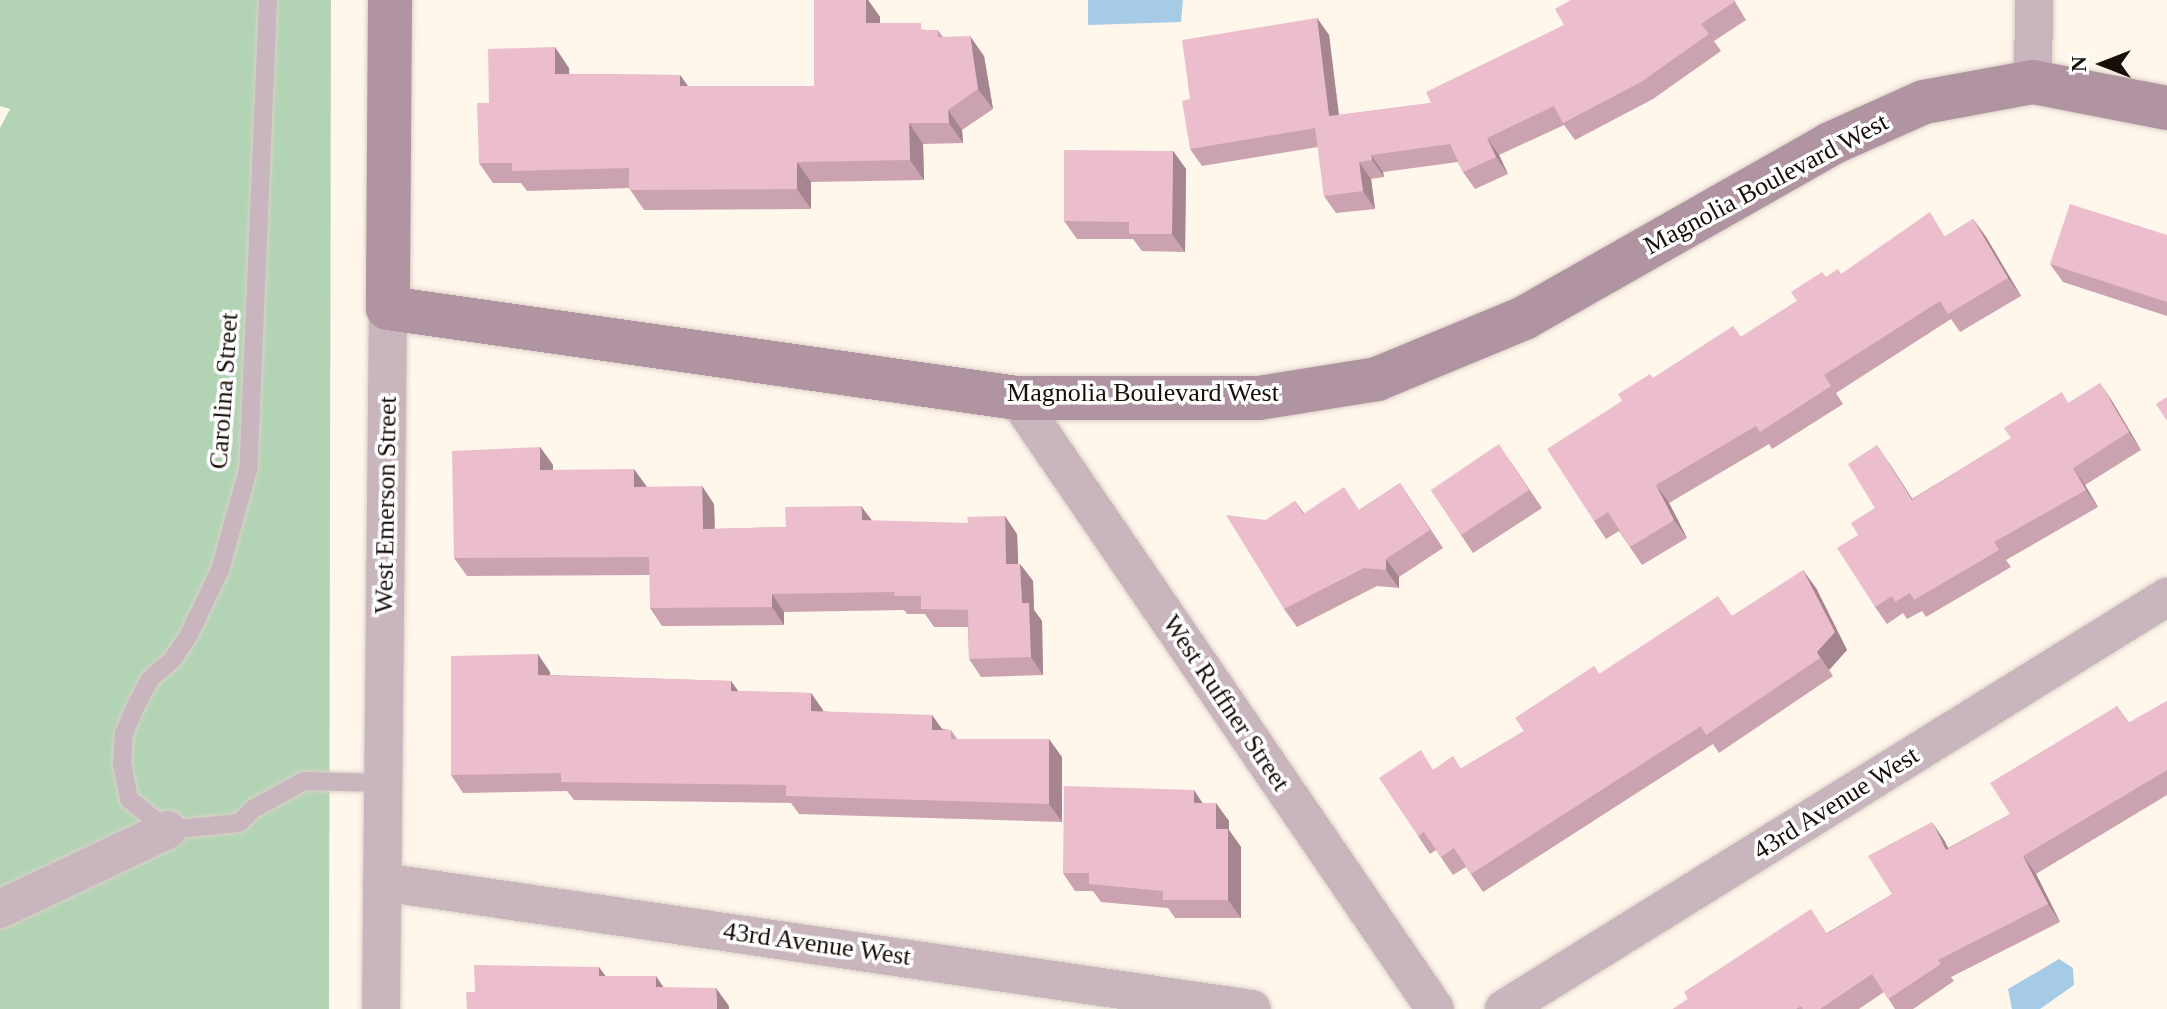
<!DOCTYPE html>
<style>
body{margin:0}
#map{position:relative;width:2167px;height:1009px;overflow:hidden;background:#fff6ec;font-family:Georgia,serif}
div>[style]{position:absolute}
[style*='--x']{left:calc(var(--x)*1px);top:calc(var(--y)*1px);width:calc(var(--w)*1px);rotate:calc(var(--a)*1deg)}
.forest>*{inset:0;background:#b2d4b5}
.water>*{inset:0;background:#a6cbe6}
.roads{filter:drop-shadow(0 0 2px #dad1c7) drop-shadow(0 0 2px #dad1c7)}
.lane>*{height:18px;margin:-9px;padding:0 9px;transform-origin:9px;border-radius:9px;background:#c8b5bd}
.street>*{height:38px;margin:-19px;padding:0 19px;transform-origin:19px;border-radius:19px;background:#c8b5bd}
.secondary>*{height:44px;margin:-22px;padding:0 22px;transform-origin:22px;border-radius:22px;background:#b094a1}
.wall>*{inset:0;background:#cba3b0}
.shaded-wall>*{inset:0;background:#a58590}
.building>*{inset:0;background:#ecbecd}
span{translate:-50% -50%;white-space:nowrap;text-align:center;line-height:1.15;-webkit-text-stroke:7px #fff;paint-order:stroke}
.street-label{font-size:26px;color:#170f07}
.north{position:absolute;left:2063px;top:24px;width:80px;height:80px;-webkit-text-stroke:6px #fff;paint-order:stroke;rotate:270deg;font-size:22px;font-weight:700;line-height:32px;text-align:center;color:#170f07}
.north::after{content:'';display:block;margin:auto;width:28px;height:36px;background:#170f07;clip-path:polygon(50% 0,100% 100%,50% 72%,0 100%)}
</style>
<div id="map">
<div class="forest">
<div style="clip-path:polygon(0 0,331px 0,329px 1009px,0 1009px,0 128px,10px 109px,0 106px)"></div>
</div>
<div class="water">
<div style="clip-path:polygon(1088px 0,1183px 0,1181px 22px,1088px 25px)"></div>
<div style="clip-path:polygon(2059px 959px,2073px 968px,2074px 985px,2040px 1009px,2012px 1009px,2008px 989px)"></div>
</div>
<div class="roads">
<div class="lane">
<div style="--x:268;--y:0;--w:470;--a:92.4"></div>
<div style="--x:248;--y:470;--w:104;--a:105.6"></div>
<div style="--x:220;--y:570;--w:72;--a:115.5"></div>
<div style="--x:189;--y:635;--w:30;--a:124"></div>
<div style="--x:172;--y:660;--w:29;--a:139"></div>
<div style="--x:150;--y:679;--w:27;--a:118"></div>
<div style="--x:137;--y:703;--w:33;--a:113"></div>
<div style="--x:124;--y:733;--w:30;--a:94"></div>
<div style="--x:122;--y:763;--w:37;--a:79"></div>
<div style="--x:129;--y:799;--w:49;--a:39.2"></div>
<div style="--x:167;--y:830;--w:72;--a:-5.6"></div>
<div style="--x:239;--y:823;--w:20;--a:-45"></div>
<div style="--x:253;--y:809;--w:58;--a:-28.8"></div>
<div style="--x:304;--y:781;--w:79;--a:1.5"></div>
</div>
<div class="street">
<div style="--x:2033;--y:82;--w:82;--a:-89.3"></div>
<div style="--x:1017;--y:398;--w:740;--a:55.62"></div>
<div style="--x:382;--y:882;--w:879;--a:8.31"></div>
<div style="--x:0;--y:909;--w:185;--a:-25.3"></div>
<div style="--x:381;--y:1009;--w:701;--a:-89.43"></div>
<div style="--x:1504;--y:1009;--w:781;--a:-31.86"></div>
</div>
<div class="secondary">
<div style="--x:390;--y:0;--w:308;--a:90.4"></div>
<div style="--x:388;--y:308;--w:635;--a:8.14"></div>
<div style="--x:1017;--y:398;--w:242;--a:0"></div>
<div style="--x:1259;--y:398;--w:120;--a:-9.1"></div>
<div style="--x:1377;--y:379;--w:159;--a:-22.5"></div>
<div style="--x:1524;--y:318;--w:352;--a:-29.6"></div>
<div style="--x:1830;--y:144;--w:103;--a:-24.1"></div>
<div style="--x:1924;--y:102;--w:111;--a:-10.4"></div>
<div style="--x:2033;--y:82;--w:136;--a:11"></div>
</div>
</div>
<div class="wall">
<div style="clip-path:polygon(814px 0,868px 0,880px 17px,880px 23px,926px 30px,938px 30px,943px 37px,984px 56px,993px 109px,962px 130px,963px 143px,923px 144px,924px 180px,811px 182px,811px 209px,644px 210px,629px 188px,527px 191px,521px 183px,493px 183px,479px 163px,489px 103px,569px 68px,569px 74px,680px 75px,688px 86px,814px 86px)"></div>
<div style="clip-path:polygon(1734px 0,1746px 20px,1714px 41px,1721px 51px,1653px 99px,1575px 140px,1564px 125px,1499px 155px,1508px 174px,1475px 189px,1463px 172px,1458px 162px,1383px 172px,1384px 177px,1371px 179px,1375px 209px,1336px 213px,1324px 196px,1318px 147px,1202px 166px,1190px 149px,1190px 99px,1317px 18px,1329px 35px,1339px 115px,1431px 103px,1564px 25px)"></div>
<div style="clip-path:polygon(1173px 151px,1186px 169px,1185px 252px,1142px 251px,1133px 239px,1077px 239px,1064px 221px)"></div>
<div style="clip-path:polygon(1973px 219px,1986px 237px,2021px 296px,1960px 332px,1951px 319px,1836px 393px,1843px 404px,1772px 449px,1769px 444px,1669px 503px,1687px 538px,1642px 565px,1619px 531px,1606px 539px,1594px 521px,1622px 401px,1653px 378px,1741px 337px,1797px 301px,1826px 277px,1842px 274px,1946px 236px)"></div>
<div style="clip-path:polygon(2167px 235px,2167px 316px,2063px 282px,2050px 264px)"></div>
<div style="clip-path:polygon(2112px 401px,2141px 450px,2085px 485px,2098px 507px,2006px 560px,2011px 567px,1926px 617px,1922px 611px,1907px 619px,1903px 613px,1887px 624px,1875px 607px,1858px 535px,1875px 508px,1889px 463px,1912px 499px,2069px 403px)"></div>
<div style="clip-path:polygon(540px 447px,553px 465px,553px 470px,647px 487px,714px 504px,715px 529px,786px 527px,872px 521px,1017px 534px,1018px 564px,1020px 564px,1033px 581px,1034px 610px,1042px 621px,1043px 675px,981px 677px,969px 659px,968px 627px,934px 627px,925px 614px,907px 614px,904px 610px,784px 612px,784px 625px,662px 626px,650px 608px,650px 575px,467px 576px,454px 558px)"></div>
<div style="clip-path:polygon(1511px 462px,1542px 508px,1473px 553px,1431px 490px)"></div>
<div style="clip-path:polygon(1400px 483px,1443px 548px,1399px 577px,1399px 588px,1377px 586px,1297px 627px,1284px 609px,1266px 520px,1295px 501px,1304px 513px,1359px 510px)"></div>
<div style="clip-path:polygon(1816px 588px,1847px 650px,1829px 670px,1833px 676px,1719px 753px,1713px 744px,1483px 892px,1466px 867px,1453px 875px,1436px 850px,1430px 854px,1418px 836px,1434px 769px,1462px 768px,1524px 731px,1594px 666px,1599px 674px,1732px 616px)"></div>
<div style="clip-path:polygon(550px 672px,550px 675px,731px 681px,738px 691px,811px 693px,823px 711px,951px 730px,957px 739px,1062px 757px,1062px 822px,799px 814px,791px 803px,574px 800px,567px 791px,463px 793px,451px 775px)"></div>
<div style="clip-path:polygon(2167px 701px,2167px 795px,2036px 874px,2060px 922px,1951px 977px,1954px 981px,1913px 1009px,1895px 1009px,1884px 992px,1859px 1009px,1673px 1009px,1688px 999px,1827px 933px,1892px 894px,1944px 840px,1948px 848px,2010px 814px,2117px 706px,2129px 723px)"></div>
<div style="clip-path:polygon(1203px 803px,1229px 821px,1229px 830px,1241px 847px,1241px 918px,1175px 918px,1168px 908px,1101px 902px,1093px 891px,1075px 891px,1063px 873px)"></div>
</div>
<div class="shaded-wall">
<div style="clip-path:polygon(866px 0,868px 0,880px 17px,880px 43px,866px 23px)"></div>
<div style="clip-path:polygon(1317px 18px,1329px 35px,1341px 133px,1329px 116px)"></div>
<div style="clip-path:polygon(970px 36px,984px 56px,993px 109px,978px 89px)"></div>
<div style="clip-path:polygon(555px 47px,569px 68px,570px 94px,555px 74px)"></div>
<div style="clip-path:polygon(680px 75px,694px 95px,680px 86px)"></div>
<div style="clip-path:polygon(948px 110px,962px 130px,963px 143px,949px 123px)"></div>
<div style="clip-path:polygon(909px 123px,923px 144px,924px 180px,910px 160px)"></div>
<div style="clip-path:polygon(1487px 138px,1499px 155px,1508px 174px,1496px 157px)"></div>
<div style="clip-path:polygon(1173px 151px,1186px 169px,1185px 252px,1172px 234px)"></div>
<div style="clip-path:polygon(1371px 155px,1383px 172px,1384px 177px,1372px 160px)"></div>
<div style="clip-path:polygon(797px 162px,811px 182px,811px 209px,797px 189px)"></div>
<div style="clip-path:polygon(1359px 162px,1371px 179px,1375px 209px,1363px 191px)"></div>
<div style="clip-path:polygon(1973px 219px,1986px 237px,2021px 296px,2008px 278px)"></div>
<div style="clip-path:polygon(2100px 383px,2112px 401px,2141px 450px,2129px 432px)"></div>
<div style="clip-path:polygon(1877px 445px,1889px 463px,1924px 517px,1912px 500px)"></div>
<div style="clip-path:polygon(540px 447px,553px 465px,552px 488px,540px 470px)"></div>
<div style="clip-path:polygon(2073px 468px,2085px 485px,2098px 507px,2086px 490px)"></div>
<div style="clip-path:polygon(634px 469px,647px 487px,634px 487px)"></div>
<div style="clip-path:polygon(1656px 485px,1669px 503px,1687px 538px,1674px 520px)"></div>
<div style="clip-path:polygon(702px 486px,714px 504px,715px 547px,703px 529px)"></div>
<div style="clip-path:polygon(861px 506px,874px 523px,862px 520px)"></div>
<div style="clip-path:polygon(1005px 516px,1017px 534px,1019px 582px,1006px 564px)"></div>
<div style="clip-path:polygon(1386px 559px,1399px 577px,1399px 588px,1386px 570px)"></div>
<div style="clip-path:polygon(1020px 564px,1033px 581px,1034px 610px,1042px 621px,1043px 675px,1031px 657px,1022px 603px)"></div>
<div style="clip-path:polygon(1803px 570px,1816px 588px,1847px 650px,1829px 670px,1833px 676px,1817px 652px)"></div>
<div style="clip-path:polygon(772px 594px,784px 612px,784px 625px,772px 607px)"></div>
<div style="clip-path:polygon(538px 654px,550px 672px,551px 692px,538px 675px)"></div>
<div style="clip-path:polygon(731px 681px,744px 699px,731px 691px)"></div>
<div style="clip-path:polygon(811px 693px,823px 710px,823px 729px,811px 711px)"></div>
<div style="clip-path:polygon(932px 715px,945px 733px,932px 730px)"></div>
<div style="clip-path:polygon(1049px 739px,1062px 757px,1062px 822px,1049px 804px)"></div>
<div style="clip-path:polygon(1194px 790px,1206px 808px,1194px 803px)"></div>
<div style="clip-path:polygon(1216px 803px,1229px 821px,1229px 830px,1241px 847px,1241px 918px,1228px 900px,1216px 829px)"></div>
<div style="clip-path:polygon(1932px 822px,1944px 840px,1958px 868px,1946px 850px)"></div>
<div style="clip-path:polygon(2023px 856px,2036px 874px,2060px 922px,2048px 904px)"></div>
<div style="clip-path:polygon(599px 967px,612px 985px,599px 976px)"></div>
<div style="clip-path:polygon(656px 976px,668px 994px,656px 987px)"></div>
<div style="clip-path:polygon(716px 988px,729px 1006px,729px 1009px,717px 1009px)"></div>
</div>
<div class="building">
<div style="clip-path:polygon(814px 0,866px 0,866px 23px,921px 23px,921px 30px,938px 30px,938px 37px,970px 36px,978px 89px,948px 110px,949px 123px,909px 123px,910px 160px,797px 162px,797px 189px,629px 190px,629px 168px,512px 171px,512px 163px,479px 163px,477px 103px,489px 103px,488px 49px,555px 47px,555px 74px,680px 75px,680px 86px,814px 86px)"></div>
<div style="clip-path:polygon(1571px 0,1733px 0,1734px 2px,1701px 24px,1709px 34px,1641px 82px,1563px 123px,1554px 106px,1487px 138px,1496px 157px,1463px 172px,1450px 144px,1371px 155px,1372px 160px,1359px 162px,1363px 191px,1324px 196px,1315px 128px,1190px 149px,1182px 101px,1190px 99px,1182px 40px,1317px 18px,1329px 116px,1431px 103px,1426px 92px,1564px 25px,1555px 9px)"></div>
<div style="clip-path:polygon(1064px 150px,1173px 151px,1172px 234px,1129px 234px,1129px 222px,1064px 221px)"></div>
<div style="clip-path:polygon(2070px 204px,2167px 235px,2167px 302px,2050px 264px)"></div>
<div style="clip-path:polygon(1930px 212px,1945px 237px,1973px 219px,2008px 278px,1948px 314px,1940px 301px,1824px 375px,1831px 386px,1760px 432px,1756px 426px,1656px 485px,1674px 520px,1630px 547px,1608px 512px,1594px 521px,1547px 449px,1622px 401px,1618px 394px,1650px 374px,1653px 378px,1733px 326px,1741px 337px,1797px 301px,1791px 292px,1822px 272px,1826px 277px,1838px 269px,1841px 274px)"></div>
<div style="clip-path:polygon(2100px 383px,2129px 432px,2073px 468px,2086px 490px,1994px 542px,1999px 550px,1914px 600px,1910px 593px,1895px 602px,1892px 596px,1875px 607px,1837px 548px,1858px 535px,1851px 523px,1875px 508px,1848px 464px,1877px 445px,1912px 500px,2011px 438px,2004px 428px,2062px 392px,2068px 403px)"></div>
<div style="clip-path:polygon(2167px 397px,2167px 421px,2156px 404px)"></div>
<div style="clip-path:polygon(1499px 444px,1529px 490px,1461px 535px,1431px 490px)"></div>
<div style="clip-path:polygon(540px 447px,540px 470px,634px 469px,634px 487px,702px 486px,703px 529px,786px 527px,785px 507px,861px 506px,862px 520px,968px 523px,967px 517px,1005px 516px,1006px 564px,1020px 564px,1022px 603px,1029px 603px,1031px 657px,969px 659px,968px 610px,921px 609px,921px 596px,894px 596px,895px 592px,772px 594px,772px 607px,650px 608px,649px 557px,454px 558px,452px 451px)"></div>
<div style="clip-path:polygon(1400px 483px,1430px 530px,1386px 559px,1386px 570px,1364px 568px,1284px 609px,1226px 515px,1266px 520px,1295px 501px,1303px 514px,1344px 487px,1359px 510px)"></div>
<div style="clip-path:polygon(1803px 570px,1835px 632px,1817px 652px,1820px 658px,1706px 735px,1701px 726px,1471px 874px,1454px 848px,1441px 857px,1424px 832px,1418px 836px,1379px 778px,1421px 750px,1433px 770px,1453px 756px,1461px 769px,1524px 731px,1515px 718px,1594px 666px,1599px 674px,1718px 596px,1732px 616px)"></div>
<div style="clip-path:polygon(538px 654px,538px 675px,731px 681px,731px 691px,811px 693px,811px 711px,932px 715px,932px 730px,951px 730px,951px 739px,1049px 739px,1049px 804px,786px 796px,786px 785px,561px 782px,561px 773px,451px 775px,451px 656px)"></div>
<div style="clip-path:polygon(2167px 701px,2167px 770px,2023px 856px,2048px 904px,1938px 960px,1941px 964px,1888px 999px,1872px 974px,1820px 1009px,1803px 1009px,1801px 1006px,1796px 1009px,1673px 1009px,1688px 999px,1684px 992px,1811px 909px,1827px 934px,1892px 894px,1868px 856px,1932px 822px,1946px 850px,2010px 814px,1990px 783px,2117px 706px,2128px 723px)"></div>
<div style="clip-path:polygon(1064px 786px,1194px 790px,1194px 803px,1216px 803px,1216px 829px,1228px 829px,1228px 900px,1163px 900px,1163px 891px,1089px 884px,1089px 873px,1063px 873px)"></div>
<div style="clip-path:polygon(474px 965px,599px 967px,599px 976px,656px 976px,656px 987px,716px 988px,717px 1009px,467px 1009px,466px 992px,475px 992px)"></div>
</div>
<div class="street-label">
<span style="left:1766px;top:184px;rotate:-28deg">Magnolia Boulevard West</span>
<span style="left:224px;top:391px;rotate:-86deg">Carolina Street</span>
<span style="left:1143px;top:393px">Magnolia Boulevard West</span>
<span style="left:386px;top:505px;rotate:-89deg">West Emerson Street</span>
<span style="left:1226px;top:703px;rotate:56deg">West Ruffner Street</span>
<span style="left:1836px;top:803px;rotate:-32deg">43rd Avenue West</span>
<span style="left:817px;top:944px;rotate:8deg">43rd Avenue West</span>
</div>
<div class="north">N</div>
</div>
